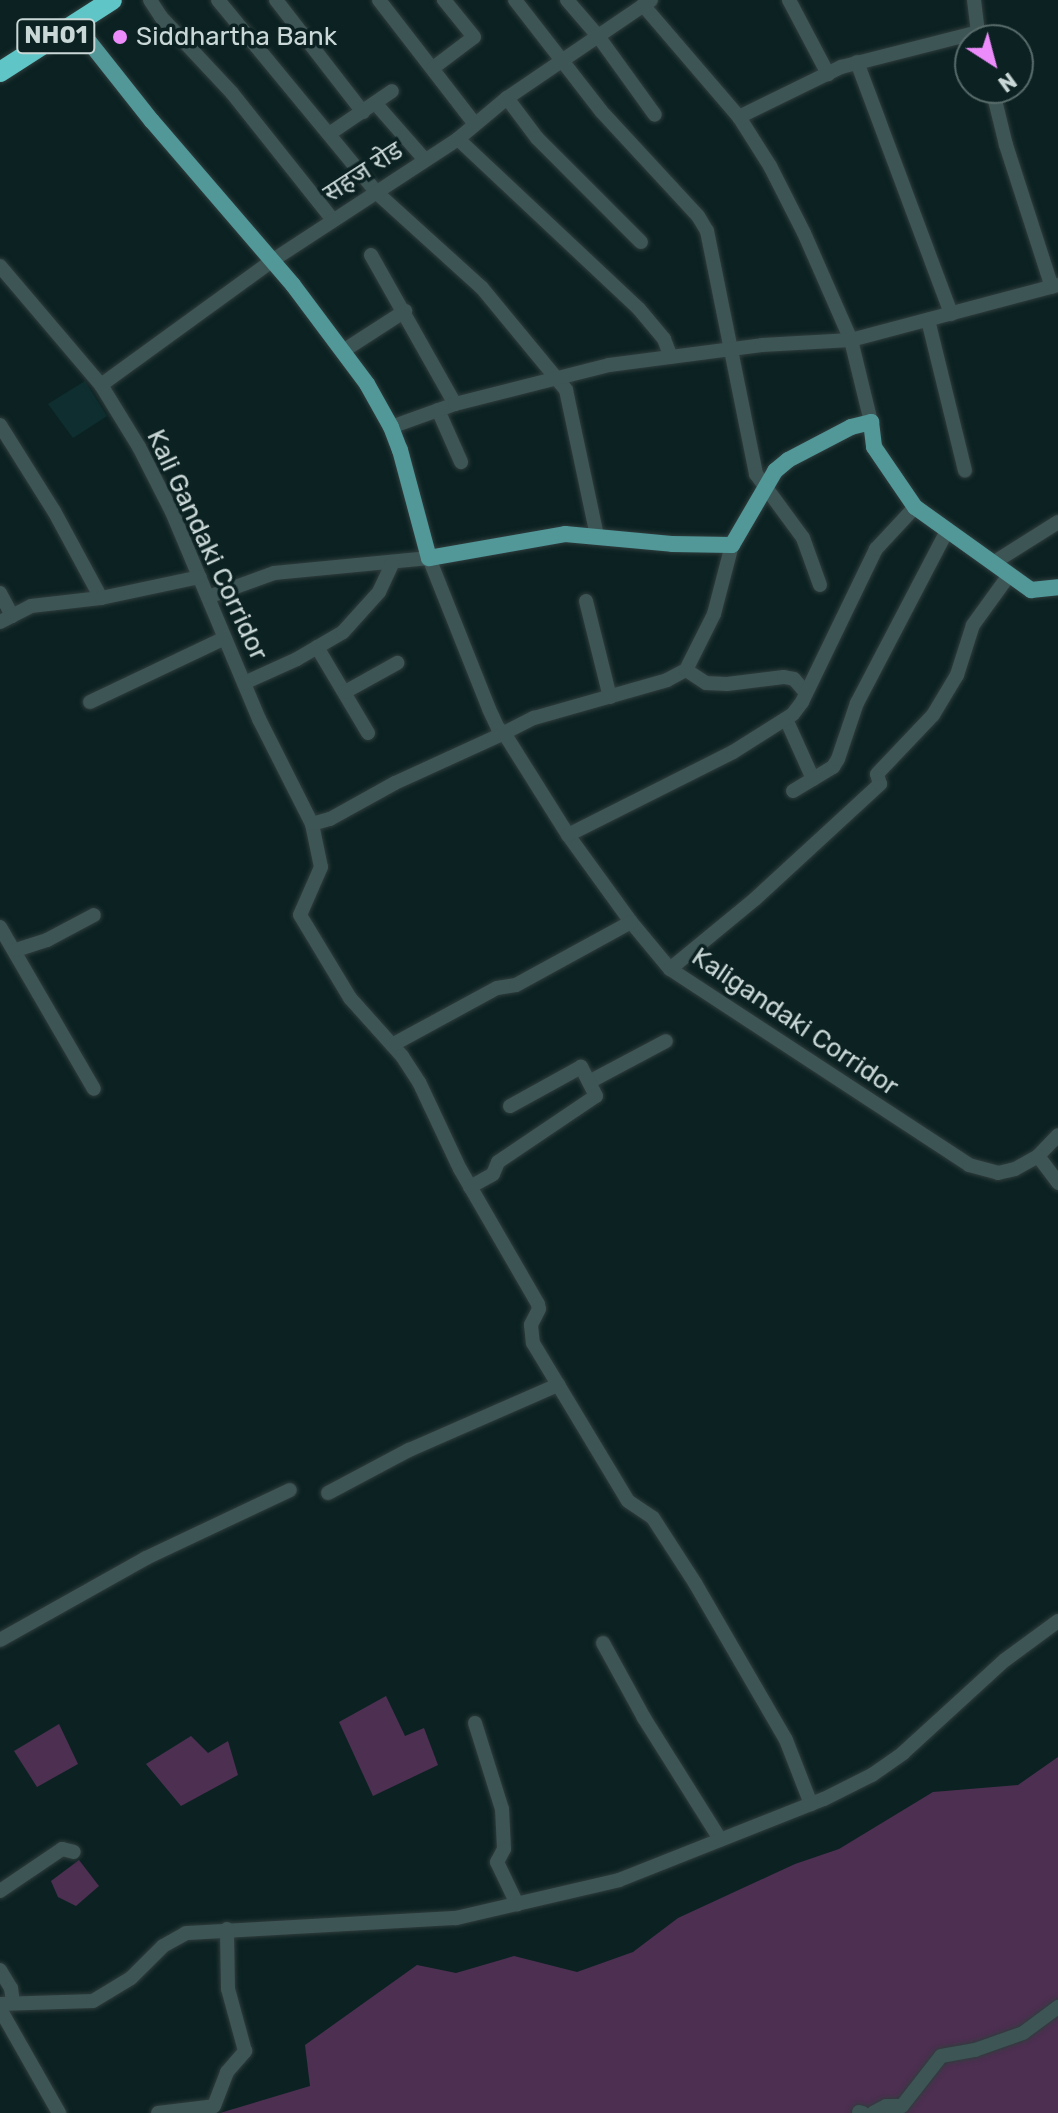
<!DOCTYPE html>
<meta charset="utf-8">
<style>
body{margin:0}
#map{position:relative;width:1058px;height:2113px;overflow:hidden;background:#0c2222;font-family:Rubik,"Noto Sans Devanagari",sans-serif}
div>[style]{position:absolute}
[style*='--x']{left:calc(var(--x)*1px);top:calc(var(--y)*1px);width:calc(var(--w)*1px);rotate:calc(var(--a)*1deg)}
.built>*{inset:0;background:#0e2e2f}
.green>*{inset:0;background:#4d2f51}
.roads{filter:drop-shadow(0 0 2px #303c3d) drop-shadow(0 0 2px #303c3d)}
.minor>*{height:14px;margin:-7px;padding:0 7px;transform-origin:7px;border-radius:7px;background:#3e5555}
.major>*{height:16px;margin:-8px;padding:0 8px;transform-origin:8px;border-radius:8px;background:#529899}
.highway>*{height:20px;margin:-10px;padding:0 10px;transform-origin:10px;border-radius:10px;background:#5fc5c6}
.dots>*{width:22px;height:22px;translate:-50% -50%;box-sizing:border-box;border:4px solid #0c2222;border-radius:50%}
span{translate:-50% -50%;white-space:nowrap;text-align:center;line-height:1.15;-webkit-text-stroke:7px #0c2222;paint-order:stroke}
.shield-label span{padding:2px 6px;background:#0c2222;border:2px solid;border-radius:6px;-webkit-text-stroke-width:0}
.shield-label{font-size:24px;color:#cad7d7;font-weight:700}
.poi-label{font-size:26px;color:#cad7d7}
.left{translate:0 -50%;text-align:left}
.street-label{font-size:26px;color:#cad7d7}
.north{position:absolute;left:954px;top:24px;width:80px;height:80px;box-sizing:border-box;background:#0c2222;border:2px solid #586a6a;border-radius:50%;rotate:144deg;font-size:22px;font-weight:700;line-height:32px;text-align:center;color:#cad7d7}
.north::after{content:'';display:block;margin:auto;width:28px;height:36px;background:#ec8cfb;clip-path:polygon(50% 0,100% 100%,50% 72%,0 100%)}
</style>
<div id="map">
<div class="built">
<div style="clip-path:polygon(85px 381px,107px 416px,73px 438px,48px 404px)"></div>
</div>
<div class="green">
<div style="clip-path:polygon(386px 1696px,405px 1736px,424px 1728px,438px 1765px,373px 1796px,339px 1722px)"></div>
<div style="clip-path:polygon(59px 1724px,78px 1764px,37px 1787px,14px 1751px)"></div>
<div style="clip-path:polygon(191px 1736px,208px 1753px,228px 1741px,238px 1775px,181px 1806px,146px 1764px)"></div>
<div style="clip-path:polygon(1058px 1757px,1058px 2113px,220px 2113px,310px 2086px,305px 2045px,417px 1965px,456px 1973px,514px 1956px,577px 1972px,633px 1952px,678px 1918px,795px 1864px,839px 1849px,933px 1792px,1018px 1785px)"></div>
<div style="clip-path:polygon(79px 1860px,99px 1886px,76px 1906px,58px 1897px,51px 1881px)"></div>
</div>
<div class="roads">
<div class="minor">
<div style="--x:150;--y:0;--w:20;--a:57"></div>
<div style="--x:161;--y:17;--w:104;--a:46.9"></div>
<div style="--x:232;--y:93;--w:162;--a:51.5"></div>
<div style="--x:218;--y:0;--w:249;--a:50.5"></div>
<div style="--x:376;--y:192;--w:143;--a:42.2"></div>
<div style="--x:482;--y:288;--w:132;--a:50.5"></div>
<div style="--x:566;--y:390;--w:149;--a:78"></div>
<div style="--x:276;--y:0;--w:142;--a:52.2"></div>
<div style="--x:379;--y:0;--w:155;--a:52.3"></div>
<div style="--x:515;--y:0;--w:140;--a:52.2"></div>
<div style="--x:601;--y:111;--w:143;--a:47.3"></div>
<div style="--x:698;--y:216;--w:17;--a:59"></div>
<div style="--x:707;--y:231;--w:248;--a:78.6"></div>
<div style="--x:756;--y:474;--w:79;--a:53.7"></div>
<div style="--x:803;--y:538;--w:50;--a:70.1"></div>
<div style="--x:567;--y:0;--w:48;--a:49.3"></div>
<div style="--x:598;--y:36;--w:97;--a:54.2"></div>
<div style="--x:789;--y:0;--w:84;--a:62.2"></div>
<div style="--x:974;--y:0;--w:39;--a:83"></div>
<div style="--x:643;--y:5;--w:148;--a:49.4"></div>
<div style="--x:739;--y:117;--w:58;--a:57.7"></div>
<div style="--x:770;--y:166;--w:75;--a:63.1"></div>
<div style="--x:804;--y:233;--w:117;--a:66.3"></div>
<div style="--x:851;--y:340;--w:84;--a:76.3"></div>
<div style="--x:857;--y:62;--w:269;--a:69.5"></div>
<div style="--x:433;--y:68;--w:51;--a:-37.1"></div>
<div style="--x:474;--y:37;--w:48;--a:-129"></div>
<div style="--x:992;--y:88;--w:59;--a:76.2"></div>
<div style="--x:1006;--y:145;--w:149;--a:72.1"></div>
<div style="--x:507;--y:98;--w:50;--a:53.1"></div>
<div style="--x:537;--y:138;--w:147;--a:45"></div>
<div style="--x:376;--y:104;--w:74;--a:48.8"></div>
<div style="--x:739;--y:117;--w:114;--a:-26.1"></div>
<div style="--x:841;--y:67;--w:141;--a:-14.3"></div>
<div style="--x:329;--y:134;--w:76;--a:-34.3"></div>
<div style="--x:458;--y:139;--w:248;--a:43.2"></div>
<div style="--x:639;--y:309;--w:39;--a:50"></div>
<div style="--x:664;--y:339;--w:19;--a:69"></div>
<div style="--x:371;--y:255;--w:171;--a:60.6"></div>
<div style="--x:0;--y:266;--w:156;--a:49.7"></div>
<div style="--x:101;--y:385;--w:73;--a:58.5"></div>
<div style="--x:139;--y:447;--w:73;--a:63.1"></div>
<div style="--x:172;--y:512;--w:225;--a:67.2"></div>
<div style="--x:259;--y:719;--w:118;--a:63.2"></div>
<div style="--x:312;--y:824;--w:44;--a:78.2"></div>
<div style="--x:321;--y:867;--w:52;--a:113.6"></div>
<div style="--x:300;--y:915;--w:97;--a:58.9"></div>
<div style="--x:350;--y:998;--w:78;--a:48.1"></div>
<div style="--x:402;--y:1056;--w:31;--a:57"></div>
<div style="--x:419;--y:1082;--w:96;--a:64.8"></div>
<div style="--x:460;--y:1169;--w:156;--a:60"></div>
<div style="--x:538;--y:1304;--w:5;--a:79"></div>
<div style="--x:539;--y:1309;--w:18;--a:117"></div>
<div style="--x:531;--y:1325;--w:18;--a:84"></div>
<div style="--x:533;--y:1343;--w:184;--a:59"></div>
<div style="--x:628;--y:1501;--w:30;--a:34"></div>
<div style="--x:653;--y:1518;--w:77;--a:57.1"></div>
<div style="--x:695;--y:1583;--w:181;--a:59.9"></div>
<div style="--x:786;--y:1740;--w:69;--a:68.7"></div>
<div style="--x:928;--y:320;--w:155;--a:76.2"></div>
<div style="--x:343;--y:351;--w:74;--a:-32.8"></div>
<div style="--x:101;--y:385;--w:209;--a:-36"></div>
<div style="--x:270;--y:262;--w:225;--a:-33.2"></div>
<div style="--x:458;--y:139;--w:64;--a:-39.9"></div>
<div style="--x:507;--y:98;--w:174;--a:-34.2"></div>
<div style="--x:438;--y:410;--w:57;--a:66.1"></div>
<div style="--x:0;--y:425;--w:102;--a:57.9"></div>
<div style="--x:54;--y:511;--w:99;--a:61.6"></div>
<div style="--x:391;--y:427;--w:68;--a:-19.8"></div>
<div style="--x:455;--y:404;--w:159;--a:-14.2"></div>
<div style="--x:609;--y:365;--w:154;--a:-7.4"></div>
<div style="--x:762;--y:345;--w:89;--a:-3.2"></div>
<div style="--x:851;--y:340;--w:214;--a:-14.9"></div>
<div style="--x:993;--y:563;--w:77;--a:-32.2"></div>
<div style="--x:0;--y:593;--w:26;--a:62"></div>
<div style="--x:208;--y:597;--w:70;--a:-20"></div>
<div style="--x:274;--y:573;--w:156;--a:-5.5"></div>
<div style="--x:429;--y:558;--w:162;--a:68.3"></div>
<div style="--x:489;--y:709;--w:21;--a:65"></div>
<div style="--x:498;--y:728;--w:8;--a:40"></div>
<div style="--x:504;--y:733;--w:34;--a:-27"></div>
<div style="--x:534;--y:718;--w:138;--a:-15.9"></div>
<div style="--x:667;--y:680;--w:21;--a:-28"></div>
<div style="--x:686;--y:670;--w:63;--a:-63.4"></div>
<div style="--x:714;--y:614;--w:71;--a:-75.4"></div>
<div style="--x:586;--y:601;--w:99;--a:76"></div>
<div style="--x:0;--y:622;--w:35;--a:-27"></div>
<div style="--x:31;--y:606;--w:70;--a:-6.5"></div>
<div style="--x:101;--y:598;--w:101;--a:-12"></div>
<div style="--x:317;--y:647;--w:100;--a:59.3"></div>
<div style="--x:686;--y:670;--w:24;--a:33"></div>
<div style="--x:706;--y:683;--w:21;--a:3"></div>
<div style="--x:727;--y:684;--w:57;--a:-7"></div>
<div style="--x:784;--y:677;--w:10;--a:11"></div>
<div style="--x:794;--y:679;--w:18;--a:49"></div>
<div style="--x:244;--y:683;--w:58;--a:-24.4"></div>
<div style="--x:297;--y:659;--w:53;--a:-30.4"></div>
<div style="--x:343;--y:632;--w:54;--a:-48"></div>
<div style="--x:379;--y:592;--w:31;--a:-65"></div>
<div style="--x:345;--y:692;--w:60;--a:-29.1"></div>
<div style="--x:90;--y:702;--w:149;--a:-25.4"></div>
<div style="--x:786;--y:719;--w:66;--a:65.8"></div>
<div style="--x:793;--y:791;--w:47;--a:-31"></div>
<div style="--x:833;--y:767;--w:9;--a:-58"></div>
<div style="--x:838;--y:759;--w:59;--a:-71.3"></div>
<div style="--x:857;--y:703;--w:194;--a:-62.4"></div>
<div style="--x:312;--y:824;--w:19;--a:-16"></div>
<div style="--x:330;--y:819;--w:74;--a:-29"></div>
<div style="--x:395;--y:783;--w:120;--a:-24.6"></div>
<div style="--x:504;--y:733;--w:120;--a:57.9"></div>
<div style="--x:568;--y:835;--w:107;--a:54.1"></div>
<div style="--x:631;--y:922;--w:61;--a:50.3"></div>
<div style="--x:670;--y:969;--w:358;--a:33.2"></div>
<div style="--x:969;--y:1165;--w:30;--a:15"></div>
<div style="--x:998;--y:1173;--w:17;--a:-13"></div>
<div style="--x:1015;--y:1169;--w:26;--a:-29"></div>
<div style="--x:1038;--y:1156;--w:29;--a:-46"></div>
<div style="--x:568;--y:835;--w:185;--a:-26.7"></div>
<div style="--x:733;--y:752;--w:71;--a:-32.3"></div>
<div style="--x:793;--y:714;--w:15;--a:-53"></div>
<div style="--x:802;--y:702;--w:170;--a:-64.2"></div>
<div style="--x:876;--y:549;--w:57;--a:-47.1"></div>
<div style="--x:0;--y:927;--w:187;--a:59.9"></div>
<div style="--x:16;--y:950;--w:33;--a:-18"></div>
<div style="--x:47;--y:940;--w:53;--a:-28"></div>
<div style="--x:670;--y:969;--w:110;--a:-39.5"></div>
<div style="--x:755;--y:899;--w:170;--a:-42.6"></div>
<div style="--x:880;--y:784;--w:10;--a:-107"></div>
<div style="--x:877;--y:774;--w:81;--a:-46.5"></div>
<div style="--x:933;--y:715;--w:47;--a:-59"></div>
<div style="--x:957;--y:675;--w:52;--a:-72.3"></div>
<div style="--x:973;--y:625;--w:62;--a:-54.2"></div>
<div style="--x:392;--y:1045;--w:119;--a:-28.5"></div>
<div style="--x:497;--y:988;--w:19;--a:-9"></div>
<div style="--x:516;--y:985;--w:131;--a:-28.7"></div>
<div style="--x:589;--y:1082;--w:87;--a:-28"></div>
<div style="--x:1038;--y:1156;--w:34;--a:53"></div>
<div style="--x:470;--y:1187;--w:26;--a:-29"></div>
<div style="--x:493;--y:1174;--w:13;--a:-67"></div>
<div style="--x:498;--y:1162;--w:118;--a:-34"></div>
<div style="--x:596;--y:1096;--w:33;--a:-117"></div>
<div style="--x:581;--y:1067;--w:81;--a:151.2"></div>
<div style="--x:328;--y:1493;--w:92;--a:-28"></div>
<div style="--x:409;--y:1450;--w:163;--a:-23.6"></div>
<div style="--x:0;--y:1640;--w:167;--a:-29.3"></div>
<div style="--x:146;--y:1558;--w:159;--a:-25.3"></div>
<div style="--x:603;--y:1643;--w:85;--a:61.3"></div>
<div style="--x:644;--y:1718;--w:143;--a:57.9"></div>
<div style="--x:475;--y:1723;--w:90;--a:72.6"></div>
<div style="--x:502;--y:1809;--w:40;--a:87.1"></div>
<div style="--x:504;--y:1849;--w:15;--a:118"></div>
<div style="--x:497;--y:1862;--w:47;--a:64.5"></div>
<div style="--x:0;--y:1891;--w:75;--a:-34.1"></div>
<div style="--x:62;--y:1849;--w:12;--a:14"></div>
<div style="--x:0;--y:1970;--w:21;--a:59"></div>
<div style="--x:11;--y:1988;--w:14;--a:82"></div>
<div style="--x:0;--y:2004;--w:93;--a:-1.8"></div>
<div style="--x:93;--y:2001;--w:44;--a:-31.2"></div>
<div style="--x:131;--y:1978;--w:45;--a:-45"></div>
<div style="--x:163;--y:1946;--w:26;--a:-29"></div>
<div style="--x:186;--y:1933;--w:270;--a:-3.2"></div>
<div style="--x:456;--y:1918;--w:167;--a:-13.1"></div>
<div style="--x:619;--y:1880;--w:220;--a:-21.6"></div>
<div style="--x:824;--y:1799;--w:54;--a:-26.6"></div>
<div style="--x:872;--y:1775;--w:38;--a:-35"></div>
<div style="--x:903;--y:1753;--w:138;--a:-42.4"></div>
<div style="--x:1005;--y:1660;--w:66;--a:-36.3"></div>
<div style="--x:0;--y:2009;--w:120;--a:60.4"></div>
<div style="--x:859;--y:2112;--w:4;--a:14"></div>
<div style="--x:158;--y:2113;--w:56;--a:-7.1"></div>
<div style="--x:214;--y:2106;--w:36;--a:-69"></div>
<div style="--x:227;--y:2072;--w:28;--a:-49"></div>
<div style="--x:245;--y:2051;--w:64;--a:-105.3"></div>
<div style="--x:228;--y:1989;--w:60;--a:-91"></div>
<div style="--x:873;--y:2113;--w:15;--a:-28"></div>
<div style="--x:886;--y:2106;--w:16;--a:0"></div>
<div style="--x:902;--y:2106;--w:63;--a:-52"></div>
<div style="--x:941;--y:2056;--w:35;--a:-10"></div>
<div style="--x:975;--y:2050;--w:51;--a:-19.5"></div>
<div style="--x:1023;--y:2033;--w:44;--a:-36.6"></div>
</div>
<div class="major">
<div style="--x:75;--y:24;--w:124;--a:51.6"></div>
<div style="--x:152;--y:121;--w:216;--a:49.3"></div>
<div style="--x:293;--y:285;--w:124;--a:53.2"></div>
<div style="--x:367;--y:384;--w:49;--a:60.8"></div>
<div style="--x:391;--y:427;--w:25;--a:69"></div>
<div style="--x:400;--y:450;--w:112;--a:75"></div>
<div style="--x:429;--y:558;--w:138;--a:-10"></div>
<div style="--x:565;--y:534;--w:107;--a:5.3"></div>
<div style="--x:672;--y:544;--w:60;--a:1"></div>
<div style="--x:732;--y:545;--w:86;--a:-59.8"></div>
<div style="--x:775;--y:471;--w:17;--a:-40"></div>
<div style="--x:788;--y:460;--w:71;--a:-27.6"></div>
<div style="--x:851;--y:427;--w:21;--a:-14"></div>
<div style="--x:871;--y:422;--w:25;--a:83"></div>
<div style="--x:874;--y:447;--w:73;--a:55.7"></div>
<div style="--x:915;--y:507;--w:143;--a:35.6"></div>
<div style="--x:1031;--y:590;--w:27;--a:-6"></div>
</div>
<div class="highway">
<div style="--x:0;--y:72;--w:133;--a:-32.7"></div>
</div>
</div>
<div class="dots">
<div style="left:120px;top:37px;background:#ec8cfb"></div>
</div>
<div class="shield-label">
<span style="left:56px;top:36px">NH01</span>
</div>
<div class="poi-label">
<span class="left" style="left:136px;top:37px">Siddhartha Bank</span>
</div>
<div class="street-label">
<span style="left:363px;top:172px;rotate:-33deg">सहज रोड</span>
<span style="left:207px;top:545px;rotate:65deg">Kali Gandaki Corridor</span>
<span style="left:795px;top:1022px;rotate:34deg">Kaligandaki Corridor</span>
</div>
<div class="north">N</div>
</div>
